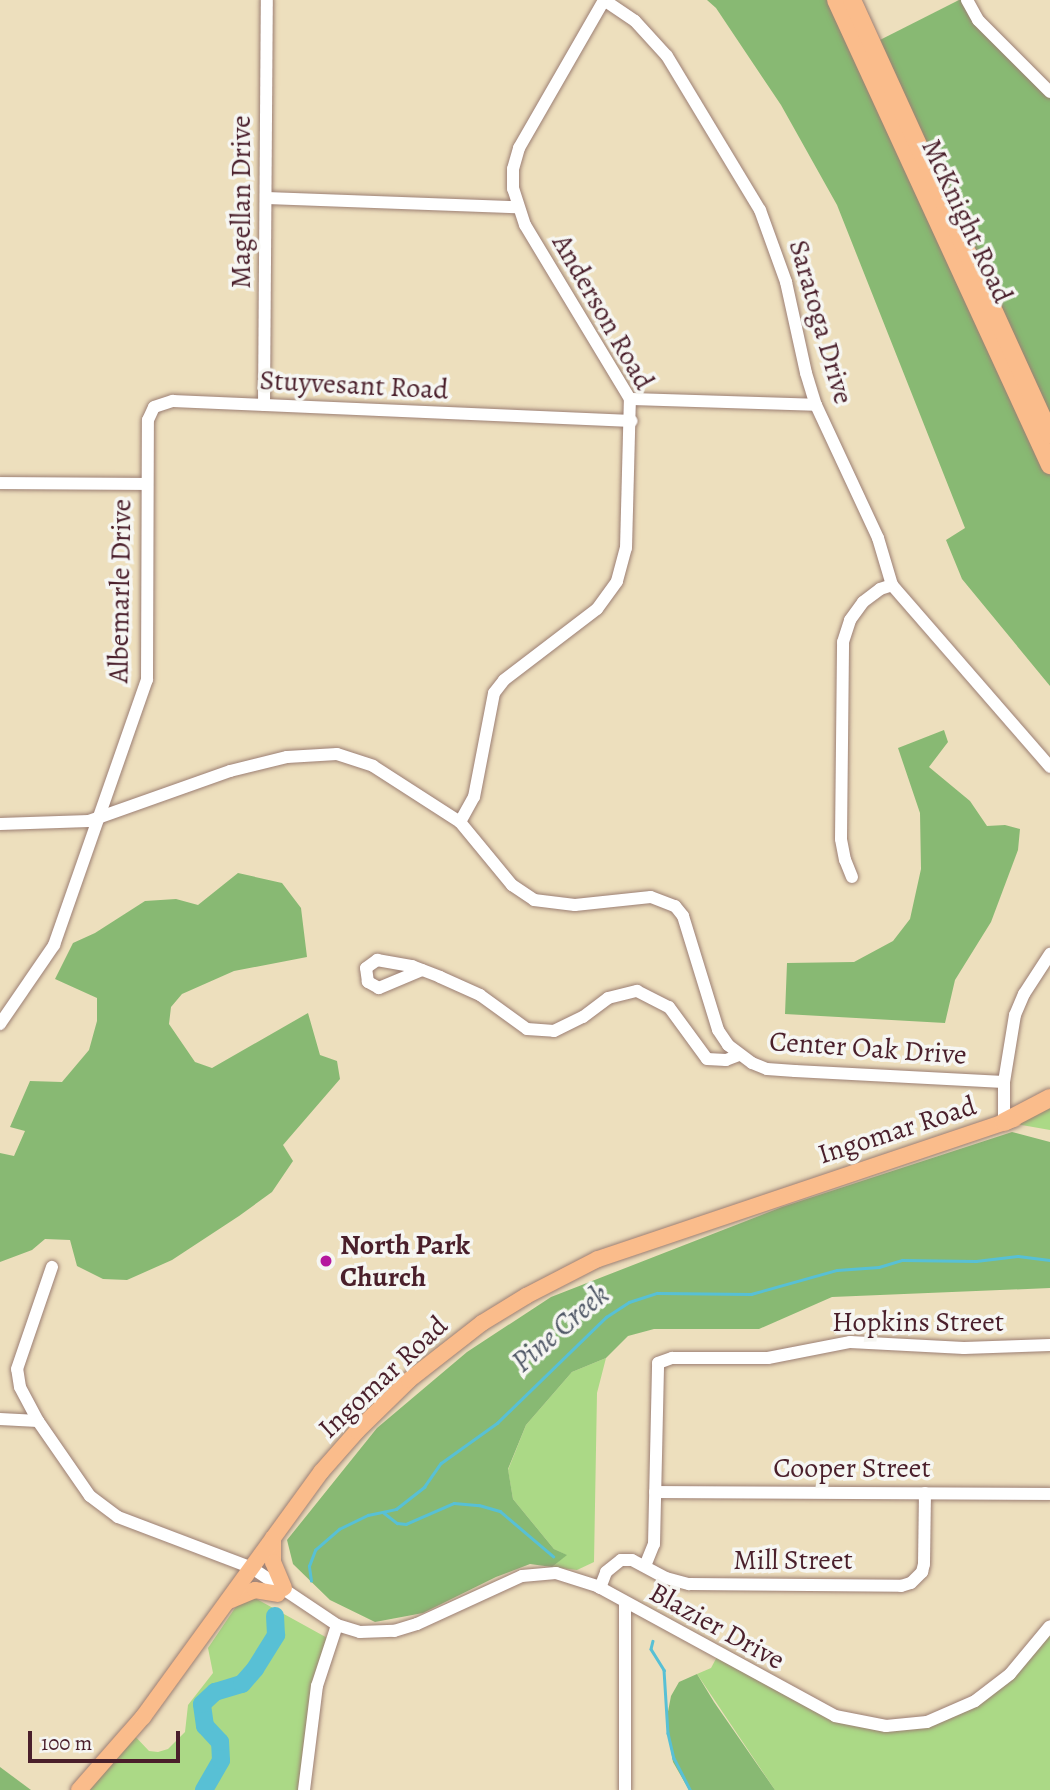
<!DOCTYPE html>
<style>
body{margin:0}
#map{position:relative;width:1050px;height:1790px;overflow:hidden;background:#eddfbd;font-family:Alegreya,serif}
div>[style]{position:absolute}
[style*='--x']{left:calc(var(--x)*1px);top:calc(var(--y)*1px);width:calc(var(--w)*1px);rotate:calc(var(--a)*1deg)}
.green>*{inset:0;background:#abd986}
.forest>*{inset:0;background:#88b973}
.stream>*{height:2.5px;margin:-1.25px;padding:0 1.25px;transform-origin:1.25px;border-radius:1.25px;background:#58c0d5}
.river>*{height:18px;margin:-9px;padding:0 9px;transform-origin:9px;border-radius:9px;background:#58c0d5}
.roads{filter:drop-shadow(0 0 2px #9c7f74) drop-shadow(0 0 2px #9c7f74)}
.minor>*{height:12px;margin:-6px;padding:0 6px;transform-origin:6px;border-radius:6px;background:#fff}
.major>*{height:16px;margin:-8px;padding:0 8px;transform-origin:8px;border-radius:8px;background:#fabc8b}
.highway>*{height:18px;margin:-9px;padding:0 9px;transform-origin:9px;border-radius:9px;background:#fabc8b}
.dots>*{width:19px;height:19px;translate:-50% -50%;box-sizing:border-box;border:4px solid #f6f6f2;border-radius:50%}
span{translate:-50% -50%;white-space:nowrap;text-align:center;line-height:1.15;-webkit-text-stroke:7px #f6f6f2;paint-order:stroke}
.street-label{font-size:28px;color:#4a1f2b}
.poi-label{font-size:28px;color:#4a1f2b;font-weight:700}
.left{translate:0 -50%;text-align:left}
.water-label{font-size:30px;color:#4f5766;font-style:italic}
.scale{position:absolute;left:28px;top:1731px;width:152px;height:32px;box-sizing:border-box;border:4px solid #4a1f2b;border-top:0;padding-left:9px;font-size:21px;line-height:24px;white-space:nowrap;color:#4a1f2b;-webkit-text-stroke:5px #f6f6f2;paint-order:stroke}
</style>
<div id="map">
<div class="green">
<div style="clip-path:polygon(1050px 1107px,1050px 1130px,1004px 1122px)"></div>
<div style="clip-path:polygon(606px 1358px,597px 1393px,594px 1562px,577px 1570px,552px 1567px,566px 1555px,554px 1549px,513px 1499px,508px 1470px,526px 1425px,572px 1372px)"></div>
<div style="clip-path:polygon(253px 1597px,331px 1640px,304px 1790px,86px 1790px,131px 1732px,149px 1751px,158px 1752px,168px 1749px,185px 1732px,188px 1705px,213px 1673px,208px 1648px,235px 1608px,244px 1600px)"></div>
<div style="clip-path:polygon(1050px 1626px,1050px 1790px,775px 1790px,697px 1674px,711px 1668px,718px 1655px,835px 1716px,898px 1726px,975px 1701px)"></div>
</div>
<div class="forest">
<div style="clip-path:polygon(707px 0,836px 0,1050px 465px,1050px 686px,962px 579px,946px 540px,965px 528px,837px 205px,781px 105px,716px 8px)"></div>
<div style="clip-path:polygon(959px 0,967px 0,1050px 92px,1050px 434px,872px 44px)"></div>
<div style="clip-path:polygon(944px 730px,948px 742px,929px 767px,970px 801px,987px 826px,1005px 825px,1020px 829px,1018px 850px,991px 922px,955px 980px,945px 1023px,785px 1014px,787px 963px,854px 962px,893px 941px,910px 919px,921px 869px,920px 813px,898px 748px)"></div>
<div style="clip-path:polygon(238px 873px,282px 883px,301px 908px,307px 957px,234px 971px,182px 994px,171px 1007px,169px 1024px,195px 1062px,212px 1068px,308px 1013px,320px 1055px,337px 1061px,340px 1079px,283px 1145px,293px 1161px,272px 1192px,239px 1216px,172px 1260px,127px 1280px,103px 1279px,77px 1266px,70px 1240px,45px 1239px,32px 1250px,0 1262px,0 1153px,14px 1156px,25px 1131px,10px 1127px,30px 1081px,62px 1082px,89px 1050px,97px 1021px,97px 998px,55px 979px,73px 943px,95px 933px,145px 901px,176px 899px,198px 905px)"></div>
<div style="clip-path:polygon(1012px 1132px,1050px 1142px,1050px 1288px,832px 1297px,759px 1329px,654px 1329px,628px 1336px,606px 1358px,572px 1372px,526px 1425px,508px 1469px,513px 1499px,554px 1549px,567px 1555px,552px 1567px,530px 1564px,496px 1577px,423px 1613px,375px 1622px,330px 1600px,293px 1564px,287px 1540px,377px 1428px,467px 1352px,551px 1297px,782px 1207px)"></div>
<div style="clip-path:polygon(697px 1674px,714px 1702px,775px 1790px,689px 1790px,673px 1762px,666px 1722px,671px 1696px,679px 1682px)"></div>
<div style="clip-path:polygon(0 1767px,31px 1790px,0 1790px)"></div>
</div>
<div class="stream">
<div style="--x:383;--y:1512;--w:18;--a:38"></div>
<div style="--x:397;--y:1523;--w:9;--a:6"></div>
<div style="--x:406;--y:1524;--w:52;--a:-23.6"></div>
<div style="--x:454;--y:1503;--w:25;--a:5"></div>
<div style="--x:479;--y:1505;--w:22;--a:16"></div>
<div style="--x:500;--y:1511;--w:70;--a:40.3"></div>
<div style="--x:311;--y:1581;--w:15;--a:-98"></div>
<div style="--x:309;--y:1566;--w:17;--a:-69"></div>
<div style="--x:315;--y:1550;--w:32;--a:-41"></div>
<div style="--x:339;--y:1529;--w:32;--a:-26"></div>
<div style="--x:368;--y:1515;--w:29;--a:-12"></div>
<div style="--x:396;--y:1509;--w:36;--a:-38"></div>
<div style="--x:424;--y:1487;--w:29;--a:-55"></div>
<div style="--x:441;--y:1463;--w:69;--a:-35.5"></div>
<div style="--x:497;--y:1423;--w:152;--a:-44.2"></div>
<div style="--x:606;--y:1317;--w:27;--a:-33"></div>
<div style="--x:629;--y:1302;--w:29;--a:-18"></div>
<div style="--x:657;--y:1293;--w:94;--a:0.6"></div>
<div style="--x:751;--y:1294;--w:89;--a:-15.6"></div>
<div style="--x:837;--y:1270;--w:42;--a:-4.1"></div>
<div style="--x:879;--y:1267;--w:24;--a:-17"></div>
<div style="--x:902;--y:1260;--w:74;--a:0.8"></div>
<div style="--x:976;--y:1261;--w:42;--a:-6.8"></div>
<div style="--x:1018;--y:1256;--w:32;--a:7"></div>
<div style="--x:653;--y:1641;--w:8;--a:104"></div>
<div style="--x:651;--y:1649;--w:25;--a:58"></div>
<div style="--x:664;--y:1670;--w:63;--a:86.4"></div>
<div style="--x:668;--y:1733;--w:26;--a:77"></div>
<div style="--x:674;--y:1758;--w:36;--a:63"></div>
</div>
<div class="river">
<div style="--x:204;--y:1790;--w:34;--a:-60"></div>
<div style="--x:221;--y:1760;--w:18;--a:-93"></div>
<div style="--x:220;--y:1742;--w:22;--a:-133"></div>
<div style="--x:205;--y:1726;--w:22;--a:-98"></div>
<div style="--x:202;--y:1704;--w:18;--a:-43"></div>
<div style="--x:215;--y:1692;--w:28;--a:-17"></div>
<div style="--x:242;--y:1684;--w:20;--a:-49"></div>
<div style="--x:255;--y:1669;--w:40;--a:-58"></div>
<div style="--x:276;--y:1635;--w:19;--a:-93"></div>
</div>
<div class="roads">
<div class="minor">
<div style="--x:604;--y:0;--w:37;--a:34"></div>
<div style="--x:635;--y:21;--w:47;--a:47.6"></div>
<div style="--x:667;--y:56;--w:180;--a:58.9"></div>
<div style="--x:760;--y:210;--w:77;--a:70.1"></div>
<div style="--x:786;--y:282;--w:93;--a:77.6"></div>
<div style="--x:806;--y:373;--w:34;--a:73"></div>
<div style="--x:816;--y:405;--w:147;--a:65"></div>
<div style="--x:878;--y:538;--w:49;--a:73.4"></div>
<div style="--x:892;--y:585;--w:241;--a:49"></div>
<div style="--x:967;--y:0;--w:23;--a:61"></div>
<div style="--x:978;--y:20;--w:102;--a:45"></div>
<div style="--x:266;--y:198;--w:251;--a:2.1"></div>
<div style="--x:630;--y:399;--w:186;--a:1.8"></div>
<div style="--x:264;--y:405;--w:405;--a:-89.6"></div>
<div style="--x:0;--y:483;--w:147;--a:0.4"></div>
<div style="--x:460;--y:822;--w:29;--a:-61"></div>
<div style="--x:474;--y:797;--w:106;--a:-79.1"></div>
<div style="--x:494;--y:693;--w:16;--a:-52"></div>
<div style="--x:504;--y:680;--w:117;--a:-37.4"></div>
<div style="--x:597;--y:609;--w:34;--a:-54"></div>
<div style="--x:617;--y:581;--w:34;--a:-75"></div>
<div style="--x:626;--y:548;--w:149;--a:-88.5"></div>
<div style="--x:630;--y:399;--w:203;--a:-121.1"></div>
<div style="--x:525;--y:225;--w:38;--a:-108"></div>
<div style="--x:513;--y:189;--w:20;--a:-90"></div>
<div style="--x:513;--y:169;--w:22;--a:-74"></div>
<div style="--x:519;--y:148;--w:171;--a:-60.1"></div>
<div style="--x:0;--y:824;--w:89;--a:-1.9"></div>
<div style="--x:89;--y:821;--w:150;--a:-19.5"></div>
<div style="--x:230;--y:771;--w:59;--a:-13.8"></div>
<div style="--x:287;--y:757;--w:50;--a:-3.4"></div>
<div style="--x:337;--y:754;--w:38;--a:18"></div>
<div style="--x:373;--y:766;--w:103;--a:32.8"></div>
<div style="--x:460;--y:822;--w:82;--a:50.5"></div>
<div style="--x:512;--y:885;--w:27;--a:34"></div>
<div style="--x:534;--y:900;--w:41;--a:7"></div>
<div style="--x:575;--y:905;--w:76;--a:-6"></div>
<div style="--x:651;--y:897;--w:26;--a:21"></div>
<div style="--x:675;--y:906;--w:13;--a:51"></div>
<div style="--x:683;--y:916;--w:119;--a:72.9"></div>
<div style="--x:718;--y:1030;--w:18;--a:56"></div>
<div style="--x:728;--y:1045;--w:30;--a:37"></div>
<div style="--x:752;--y:1063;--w:16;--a:22"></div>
<div style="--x:767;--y:1069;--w:28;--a:4"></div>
<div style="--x:795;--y:1071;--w:209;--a:3"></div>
<div style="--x:852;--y:877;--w:18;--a:-112"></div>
<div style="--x:845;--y:860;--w:21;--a:-101"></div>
<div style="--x:841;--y:839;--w:197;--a:-89.4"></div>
<div style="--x:843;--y:642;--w:23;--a:-72"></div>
<div style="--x:850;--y:620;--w:22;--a:-54"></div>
<div style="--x:863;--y:602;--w:21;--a:-37"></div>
<div style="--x:880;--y:589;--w:13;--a:-18"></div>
<div style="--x:422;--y:970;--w:47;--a:157.3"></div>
<div style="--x:379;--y:988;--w:13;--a:-151"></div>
<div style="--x:368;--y:982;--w:14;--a:-98"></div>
<div style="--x:366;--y:968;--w:14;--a:-36"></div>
<div style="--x:377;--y:960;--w:36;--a:10"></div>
<div style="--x:412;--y:966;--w:30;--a:21"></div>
<div style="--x:440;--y:977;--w:44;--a:24.2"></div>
<div style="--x:480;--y:995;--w:58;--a:35.9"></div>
<div style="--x:527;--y:1029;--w:27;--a:4"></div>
<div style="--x:554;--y:1031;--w:32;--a:-26"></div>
<div style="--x:583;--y:1017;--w:31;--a:-37"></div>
<div style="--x:608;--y:998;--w:30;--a:-14"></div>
<div style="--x:637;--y:991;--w:36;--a:27"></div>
<div style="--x:669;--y:1007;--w:64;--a:53.8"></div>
<div style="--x:707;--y:1059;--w:19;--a:3"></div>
<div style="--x:726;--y:1060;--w:14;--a:-21"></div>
<div style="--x:0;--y:1024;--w:96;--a:-55.6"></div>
<div style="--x:54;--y:945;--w:281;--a:-70.7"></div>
<div style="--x:147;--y:680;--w:260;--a:-89.8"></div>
<div style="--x:148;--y:420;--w:14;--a:-65"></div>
<div style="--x:154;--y:407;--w:20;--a:-18"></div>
<div style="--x:173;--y:401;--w:459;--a:2.5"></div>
<div style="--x:1004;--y:1122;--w:40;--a:-90"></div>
<div style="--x:1004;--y:1082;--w:68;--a:-80.7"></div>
<div style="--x:1015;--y:1015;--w:23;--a:-67"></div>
<div style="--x:1024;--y:994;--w:48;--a:-57"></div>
<div style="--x:0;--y:1419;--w:38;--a:3"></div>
<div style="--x:38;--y:1421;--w:91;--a:55.3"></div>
<div style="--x:90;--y:1496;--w:35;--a:37"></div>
<div style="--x:118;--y:1517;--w:143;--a:20.8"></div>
<div style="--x:252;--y:1568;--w:102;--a:33.8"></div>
<div style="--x:337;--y:1625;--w:24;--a:17"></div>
<div style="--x:360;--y:1632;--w:34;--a:-2"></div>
<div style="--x:394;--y:1631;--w:24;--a:-17"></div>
<div style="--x:417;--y:1624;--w:115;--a:-24.6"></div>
<div style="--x:522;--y:1576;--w:34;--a:-5"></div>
<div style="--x:556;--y:1573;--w:43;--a:17.6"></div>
<div style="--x:597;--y:1586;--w:271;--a:28.6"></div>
<div style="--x:835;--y:1716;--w:52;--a:11.1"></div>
<div style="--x:886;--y:1726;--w:41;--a:-5.6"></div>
<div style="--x:927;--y:1722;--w:52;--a:-23.6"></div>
<div style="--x:975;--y:1701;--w:44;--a:-37.6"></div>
<div style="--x:1010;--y:1674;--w:62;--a:-50.2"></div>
<div style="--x:38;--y:1421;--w:38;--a:-118"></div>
<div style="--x:20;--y:1387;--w:18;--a:-99"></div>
<div style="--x:17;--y:1369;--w:108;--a:-71.1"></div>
<div style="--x:655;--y:1492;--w:395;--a:0.3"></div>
<div style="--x:645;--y:1566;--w:24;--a:-68"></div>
<div style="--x:654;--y:1544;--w:181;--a:-88.7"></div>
<div style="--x:658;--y:1363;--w:15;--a:-20"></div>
<div style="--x:672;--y:1358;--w:96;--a:0"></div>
<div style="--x:768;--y:1358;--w:84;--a:-11"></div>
<div style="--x:850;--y:1342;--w:114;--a:3"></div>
<div style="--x:964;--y:1348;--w:86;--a:-2"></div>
<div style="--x:600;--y:1588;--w:17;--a:-69"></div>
<div style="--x:606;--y:1572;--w:19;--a:-39"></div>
<div style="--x:621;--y:1560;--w:11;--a:0"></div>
<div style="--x:632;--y:1560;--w:38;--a:28"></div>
<div style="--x:666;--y:1578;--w:24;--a:15"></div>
<div style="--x:689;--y:1584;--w:212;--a:0.5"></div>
<div style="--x:901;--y:1586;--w:10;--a:-17"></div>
<div style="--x:911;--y:1583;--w:16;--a:-45"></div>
<div style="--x:922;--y:1572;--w:8;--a:-76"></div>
<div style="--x:924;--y:1564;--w:71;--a:-89.2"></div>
<div style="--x:625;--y:1602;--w:188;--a:90"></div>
<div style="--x:304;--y:1790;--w:105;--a:-82.9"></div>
<div style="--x:317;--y:1686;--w:64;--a:-71.8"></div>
</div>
<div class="major">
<div style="--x:273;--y:1538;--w:24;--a:90"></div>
<div style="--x:273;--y:1562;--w:28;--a:67"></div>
<div style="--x:229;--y:1601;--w:28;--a:-23"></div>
<div style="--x:255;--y:1590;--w:23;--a:10"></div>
<div style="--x:79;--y:1790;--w:97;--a:-48.8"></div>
<div style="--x:143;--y:1717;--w:303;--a:-54"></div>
<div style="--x:321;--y:1472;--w:55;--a:-48.7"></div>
<div style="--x:357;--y:1431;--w:73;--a:-44.4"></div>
<div style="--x:409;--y:1380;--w:93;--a:-38"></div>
<div style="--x:482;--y:1323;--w:52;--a:-31.5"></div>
<div style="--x:526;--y:1296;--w:81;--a:-27.2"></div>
<div style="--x:598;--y:1259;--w:439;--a:-18.6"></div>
</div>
<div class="highway">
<div style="--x:836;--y:0;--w:512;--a:65.29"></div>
<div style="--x:852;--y:0;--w:477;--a:65.5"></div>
<div style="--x:1004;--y:1122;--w:52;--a:-27.6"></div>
</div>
</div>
<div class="dots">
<div style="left:326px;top:1261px;background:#b5179e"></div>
</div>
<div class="street-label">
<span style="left:241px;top:202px;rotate:-90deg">Magellan Drive</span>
<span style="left:967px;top:221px;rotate:65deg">McKnight Road</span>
<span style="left:603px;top:312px;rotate:60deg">Anderson Road</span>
<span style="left:821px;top:322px;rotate:74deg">Saratoga Drive</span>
<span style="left:354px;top:385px;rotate:3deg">Stuyvesant Road</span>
<span style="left:120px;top:591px;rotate:-89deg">Albemarle Drive</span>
<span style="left:868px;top:1048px;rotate:4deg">Center Oak Drive</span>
<span style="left:897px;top:1130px;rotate:-18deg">Ingomar Road</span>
<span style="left:918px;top:1322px">Hopkins Street</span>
<span style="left:383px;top:1377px;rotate:-43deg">Ingomar Road</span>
<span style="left:852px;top:1468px">Cooper Street</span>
<span style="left:793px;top:1560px">Mill Street</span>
<span style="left:717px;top:1626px;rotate:29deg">Blazier Drive</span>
</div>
<div class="poi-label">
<span class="left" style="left:340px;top:1261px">North Park<br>Church</span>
</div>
<div class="water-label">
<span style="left:560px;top:1328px;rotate:-41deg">Pine Creek</span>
</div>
<div class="scale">100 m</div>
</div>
